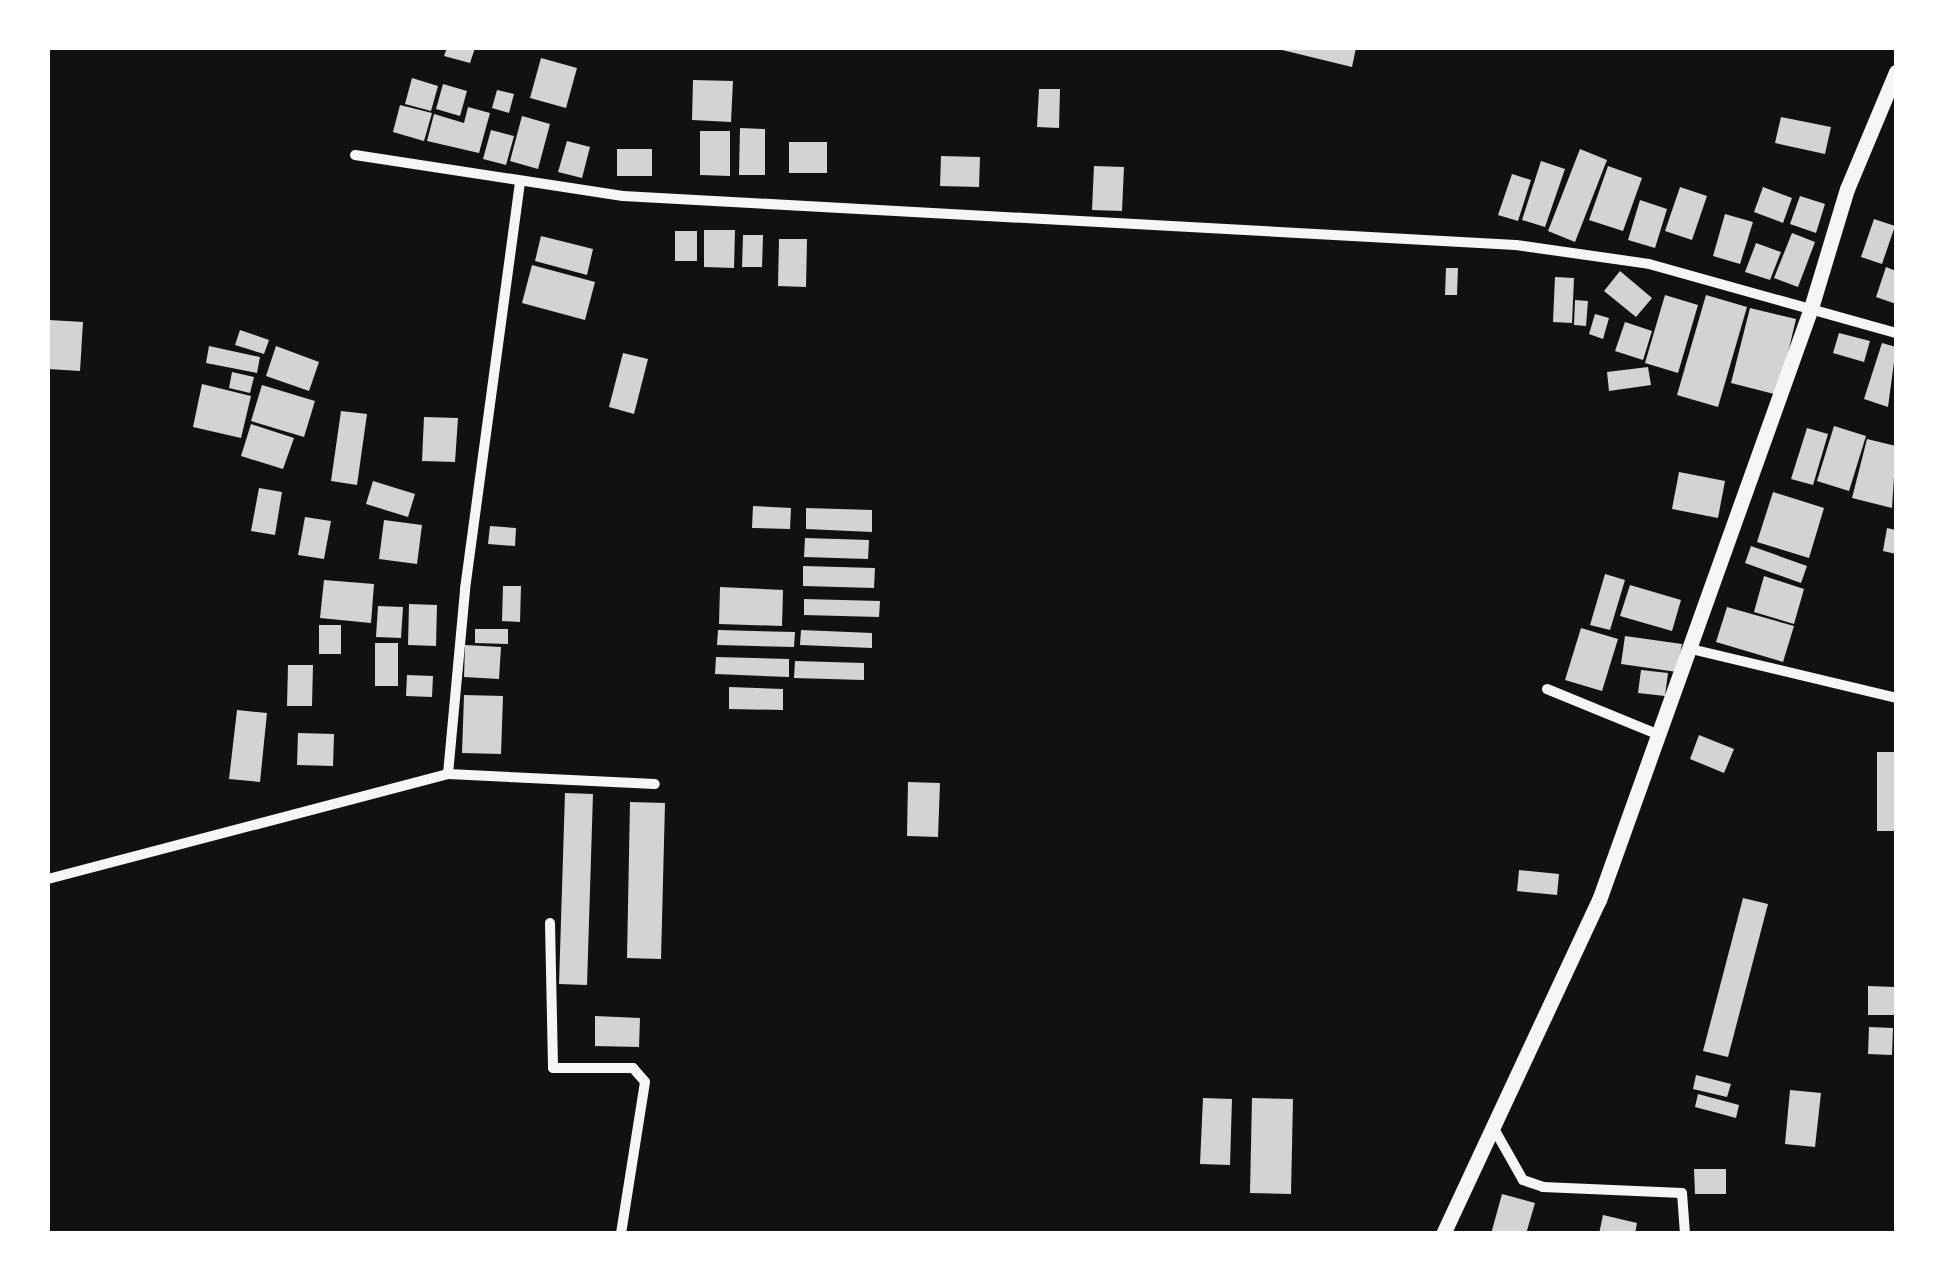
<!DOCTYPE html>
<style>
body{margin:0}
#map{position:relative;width:1944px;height:1281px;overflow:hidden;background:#111;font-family:"Exo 2",sans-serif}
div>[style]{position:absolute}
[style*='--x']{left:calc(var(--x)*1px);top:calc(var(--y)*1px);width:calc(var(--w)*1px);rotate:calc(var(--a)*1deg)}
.building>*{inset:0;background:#d3d3d3}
.minor>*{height:10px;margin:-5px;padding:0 5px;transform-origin:5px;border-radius:5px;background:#f5f5f5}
.tertiary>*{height:15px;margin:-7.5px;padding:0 7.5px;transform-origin:7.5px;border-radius:7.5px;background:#f5f5f5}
span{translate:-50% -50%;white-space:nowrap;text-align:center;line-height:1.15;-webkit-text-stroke:10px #fff;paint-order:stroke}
.frame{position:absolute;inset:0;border:50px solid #fff;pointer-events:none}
</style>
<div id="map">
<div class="building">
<div style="clip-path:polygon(447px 48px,475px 48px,470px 63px,444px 56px)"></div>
<div style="clip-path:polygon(1274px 48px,1356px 48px,1352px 67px)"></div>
<div style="clip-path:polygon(541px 58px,577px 68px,566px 108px,530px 98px)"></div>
<div style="clip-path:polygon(412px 78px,438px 86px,431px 111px,405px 104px)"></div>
<div style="clip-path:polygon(693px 80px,733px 81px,731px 122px,692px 120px)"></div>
<div style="clip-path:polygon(443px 84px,467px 91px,460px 116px,436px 109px)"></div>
<div style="clip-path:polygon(1039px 89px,1060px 89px,1059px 128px,1037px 127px)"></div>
<div style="clip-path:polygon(497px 90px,514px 94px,509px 113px,492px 108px)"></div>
<div style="clip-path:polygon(400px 105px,432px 113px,424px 141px,393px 132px)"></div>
<div style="clip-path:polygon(468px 107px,490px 113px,479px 153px,427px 141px,434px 114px,464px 123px)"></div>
<div style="clip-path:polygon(522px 116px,550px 124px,538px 169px,510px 161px)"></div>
<div style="clip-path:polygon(1781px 117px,1831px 127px,1825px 154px,1775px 143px)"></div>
<div style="clip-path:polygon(740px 128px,765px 129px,765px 175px,739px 175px)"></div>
<div style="clip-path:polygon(491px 130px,514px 136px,506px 165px,483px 159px)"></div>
<div style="clip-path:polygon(700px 131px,730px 131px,730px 176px,700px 175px)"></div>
<div style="clip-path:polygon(567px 141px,590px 147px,582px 178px,558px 172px)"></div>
<div style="clip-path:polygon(789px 142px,827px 142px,827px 173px,789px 173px)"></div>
<div style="clip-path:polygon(617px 149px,652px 149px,652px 176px,617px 176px)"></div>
<div style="clip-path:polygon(1580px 149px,1607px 160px,1575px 242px,1548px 231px)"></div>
<div style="clip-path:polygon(941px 156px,980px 157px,979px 187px,940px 186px)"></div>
<div style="clip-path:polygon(1541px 161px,1565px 169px,1545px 227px,1522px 220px)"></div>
<div style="clip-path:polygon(1094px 166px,1124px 167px,1122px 211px,1092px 210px)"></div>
<div style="clip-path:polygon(1608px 166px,1642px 178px,1623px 231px,1589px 220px)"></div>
<div style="clip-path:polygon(1512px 174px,1531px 180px,1518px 221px,1498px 215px)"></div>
<div style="clip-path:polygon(1680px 187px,1707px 196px,1692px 240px,1665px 231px)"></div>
<div style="clip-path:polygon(1763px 187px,1792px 198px,1783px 223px,1754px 212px)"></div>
<div style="clip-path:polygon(1800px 196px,1825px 204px,1816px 233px,1790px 224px)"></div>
<div style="clip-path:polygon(1640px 200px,1667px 209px,1655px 248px,1628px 240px)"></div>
<div style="clip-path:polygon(1725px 214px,1753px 222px,1740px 264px,1713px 256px)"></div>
<div style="clip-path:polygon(1874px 219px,1895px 226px,1882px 264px,1861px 257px)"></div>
<div style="clip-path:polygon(704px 230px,735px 230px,734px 268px,704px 267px)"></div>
<div style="clip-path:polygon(675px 231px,697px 231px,697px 261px,675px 261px)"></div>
<div style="clip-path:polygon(1792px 233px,1815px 242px,1798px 287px,1774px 278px)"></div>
<div style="clip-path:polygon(743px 235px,763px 235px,762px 267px,742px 267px)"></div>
<div style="clip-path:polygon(541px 236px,593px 249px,587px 275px,535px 261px)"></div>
<div style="clip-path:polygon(779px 239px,807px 239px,806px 287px,778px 286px)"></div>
<div style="clip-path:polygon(1756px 243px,1781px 252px,1770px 280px,1745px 272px)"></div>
<div style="clip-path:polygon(532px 265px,595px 282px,585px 320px,522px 303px)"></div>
<div style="clip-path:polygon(1886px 267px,1896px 271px,1896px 304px,1876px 297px)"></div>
<div style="clip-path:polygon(1446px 268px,1458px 268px,1457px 295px,1445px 295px)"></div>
<div style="clip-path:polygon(1620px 271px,1652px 298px,1636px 317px,1604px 291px)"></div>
<div style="clip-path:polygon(1555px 277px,1574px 278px,1572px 323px,1553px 322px)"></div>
<div style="clip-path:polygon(1665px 295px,1698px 305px,1678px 373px,1645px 363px)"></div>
<div style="clip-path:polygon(1706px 295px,1747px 307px,1718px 407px,1677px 395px)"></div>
<div style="clip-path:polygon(1575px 300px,1588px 301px,1586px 326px,1574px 325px)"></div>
<div style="clip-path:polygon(1750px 308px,1796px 319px,1778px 395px,1731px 383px)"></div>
<div style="clip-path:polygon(1595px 314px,1609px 318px,1603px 339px,1589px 334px)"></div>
<div style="clip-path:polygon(49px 320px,83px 322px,80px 371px,48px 369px)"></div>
<div style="clip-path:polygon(1625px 322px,1652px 331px,1643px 360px,1615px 351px)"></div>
<div style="clip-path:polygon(240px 330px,269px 340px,264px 354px,235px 345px)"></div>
<div style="clip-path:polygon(1839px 333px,1870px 341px,1864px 362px,1833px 353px)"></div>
<div style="clip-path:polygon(1882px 343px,1896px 347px,1888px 407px,1864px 399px)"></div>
<div style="clip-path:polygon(209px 346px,260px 357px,257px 373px,206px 363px)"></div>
<div style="clip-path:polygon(276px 346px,319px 362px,309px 391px,266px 376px)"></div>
<div style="clip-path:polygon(623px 353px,648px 359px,634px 414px,609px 407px)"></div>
<div style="clip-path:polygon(1648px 367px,1651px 385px,1609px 391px,1607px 372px)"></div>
<div style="clip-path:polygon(232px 372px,254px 377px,250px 393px,229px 388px)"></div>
<div style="clip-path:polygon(202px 384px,251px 396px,241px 438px,193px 427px)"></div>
<div style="clip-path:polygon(262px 385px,315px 401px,304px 437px,251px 421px)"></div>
<div style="clip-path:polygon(341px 411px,367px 414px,357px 485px,331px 481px)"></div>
<div style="clip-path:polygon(424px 417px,458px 418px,455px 462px,422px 461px)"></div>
<div style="clip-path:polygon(251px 424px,294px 438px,283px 469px,241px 456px)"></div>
<div style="clip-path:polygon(1834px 426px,1866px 436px,1849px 491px,1817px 481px)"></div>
<div style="clip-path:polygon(1807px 428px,1828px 434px,1813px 485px,1791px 479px)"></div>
<div style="clip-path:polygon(1867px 439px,1896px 446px,1892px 508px,1852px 498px)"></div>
<div style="clip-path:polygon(1679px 472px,1725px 481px,1718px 518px,1672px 509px)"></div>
<div style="clip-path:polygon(373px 481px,415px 494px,408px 517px,366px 504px)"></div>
<div style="clip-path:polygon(259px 488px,282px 492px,275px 535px,251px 531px)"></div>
<div style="clip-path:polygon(1773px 492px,1824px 508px,1809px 558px,1757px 542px)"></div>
<div style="clip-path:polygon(753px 506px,791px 508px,790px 529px,752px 528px)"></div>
<div style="clip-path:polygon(806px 508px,872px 510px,872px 532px,806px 529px)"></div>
<div style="clip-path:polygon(305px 517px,331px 521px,324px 559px,298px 555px)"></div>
<div style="clip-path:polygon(384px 520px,422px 525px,417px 564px,379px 559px)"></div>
<div style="clip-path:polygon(490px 526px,516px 528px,515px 546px,488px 544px)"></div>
<div style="clip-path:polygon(1887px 528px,1896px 530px,1896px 554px,1883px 551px)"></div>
<div style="clip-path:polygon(805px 538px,869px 540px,868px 559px,804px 557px)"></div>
<div style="clip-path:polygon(1751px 546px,1807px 566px,1801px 583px,1745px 563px)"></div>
<div style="clip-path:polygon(803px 566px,875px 568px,874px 588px,803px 586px)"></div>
<div style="clip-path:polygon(1605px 574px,1625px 580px,1610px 630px,1590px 625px)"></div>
<div style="clip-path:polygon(1764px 576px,1804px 589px,1794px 624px,1754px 612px)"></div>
<div style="clip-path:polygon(324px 580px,374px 584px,371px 623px,320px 618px)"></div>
<div style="clip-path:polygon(1630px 585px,1681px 600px,1672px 631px,1620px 616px)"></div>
<div style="clip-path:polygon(503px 586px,521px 586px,520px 622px,502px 621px)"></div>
<div style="clip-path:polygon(720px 587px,783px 590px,782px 626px,719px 624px)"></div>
<div style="clip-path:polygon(804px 599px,880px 601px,879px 617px,804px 615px)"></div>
<div style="clip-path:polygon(409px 604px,437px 605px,436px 646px,408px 645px)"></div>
<div style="clip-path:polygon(378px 606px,403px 607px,401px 638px,376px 637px)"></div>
<div style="clip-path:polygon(1727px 607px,1794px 626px,1783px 662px,1716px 642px)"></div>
<div style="clip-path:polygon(319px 625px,341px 625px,341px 654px,319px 654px)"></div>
<div style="clip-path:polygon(1581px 628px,1618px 639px,1602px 691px,1565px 680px)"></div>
<div style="clip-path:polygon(475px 629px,508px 629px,508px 644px,475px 643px)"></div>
<div style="clip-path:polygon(718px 630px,795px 632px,794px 647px,717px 645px)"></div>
<div style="clip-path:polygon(801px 630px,872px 633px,872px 648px,800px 645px)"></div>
<div style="clip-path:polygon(1625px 636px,1682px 644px,1677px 672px,1621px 664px)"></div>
<div style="clip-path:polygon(375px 643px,398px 643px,398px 686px,375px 686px)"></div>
<div style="clip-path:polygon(465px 645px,501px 647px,499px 679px,464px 677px)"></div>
<div style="clip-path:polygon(716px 657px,789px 659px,789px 677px,715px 674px)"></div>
<div style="clip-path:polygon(795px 661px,864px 663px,864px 680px,794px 678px)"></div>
<div style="clip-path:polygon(288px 665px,313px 665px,312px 706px,287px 706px)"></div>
<div style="clip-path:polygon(1641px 670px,1668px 673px,1665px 696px,1638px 693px)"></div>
<div style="clip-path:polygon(407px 675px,433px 676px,432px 697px,406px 696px)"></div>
<div style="clip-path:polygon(729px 687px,783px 689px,783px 710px,729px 709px)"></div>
<div style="clip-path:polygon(464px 695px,503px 696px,501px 754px,462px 753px)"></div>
<div style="clip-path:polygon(237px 710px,267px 713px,260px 782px,229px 779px)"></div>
<div style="clip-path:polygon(298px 733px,334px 734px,333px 766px,297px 765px)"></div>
<div style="clip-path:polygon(1699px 735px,1734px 749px,1724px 773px,1690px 759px)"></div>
<div style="clip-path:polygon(1877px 752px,1896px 752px,1896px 831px,1877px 831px)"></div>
<div style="clip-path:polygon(908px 782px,940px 783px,938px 837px,907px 836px)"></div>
<div style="clip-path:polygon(565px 793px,593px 794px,587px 985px,559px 984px)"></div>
<div style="clip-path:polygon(630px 802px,665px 803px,661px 959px,627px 958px)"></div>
<div style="clip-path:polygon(1519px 870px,1559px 874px,1557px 895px,1517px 891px)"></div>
<div style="clip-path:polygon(1743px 898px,1768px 904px,1728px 1057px,1703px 1051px)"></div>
<div style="clip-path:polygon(1868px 986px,1896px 987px,1896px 1015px,1868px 1015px)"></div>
<div style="clip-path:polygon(595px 1016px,640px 1018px,639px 1047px,595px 1046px)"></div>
<div style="clip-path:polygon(1869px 1027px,1893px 1028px,1892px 1055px,1868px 1054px)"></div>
<div style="clip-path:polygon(1696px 1075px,1731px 1084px,1727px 1097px,1693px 1089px)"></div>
<div style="clip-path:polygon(1790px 1090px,1821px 1093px,1815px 1147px,1785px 1144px)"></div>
<div style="clip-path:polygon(1698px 1094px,1739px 1105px,1736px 1118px,1695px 1107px)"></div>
<div style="clip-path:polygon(1203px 1098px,1232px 1099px,1230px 1165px,1200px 1164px)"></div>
<div style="clip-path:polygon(1252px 1098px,1293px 1099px,1291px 1194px,1250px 1193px)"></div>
<div style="clip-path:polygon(1694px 1169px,1726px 1169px,1726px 1194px,1695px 1194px)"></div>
<div style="clip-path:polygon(1502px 1194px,1535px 1203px,1526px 1234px,1491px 1234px)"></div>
<div style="clip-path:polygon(1603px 1215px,1637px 1223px,1635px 1234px,1599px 1234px)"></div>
</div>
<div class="minor">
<div style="--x:355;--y:155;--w:271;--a:8.7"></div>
<div style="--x:623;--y:196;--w:894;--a:3.14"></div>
<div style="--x:1516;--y:245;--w:134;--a:8.1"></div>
<div style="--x:1649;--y:264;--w:256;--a:15.6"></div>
<div style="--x:1691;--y:649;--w:211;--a:13.4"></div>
<div style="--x:1547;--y:689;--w:121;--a:22.3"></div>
<div style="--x:448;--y:774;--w:207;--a:2.8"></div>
<div style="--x:48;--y:879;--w:414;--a:-14.7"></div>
<div style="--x:448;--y:774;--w:186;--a:-84.7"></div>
<div style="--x:465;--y:589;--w:409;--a:-82.3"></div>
<div style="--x:550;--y:923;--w:145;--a:88.8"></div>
<div style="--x:553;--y:1068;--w:80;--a:0"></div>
<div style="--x:633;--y:1068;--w:18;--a:49"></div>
<div style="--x:645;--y:1082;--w:154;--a:99"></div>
<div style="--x:1493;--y:1127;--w:61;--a:60.5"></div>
<div style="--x:1523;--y:1180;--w:21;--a:19"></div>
<div style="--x:1543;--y:1187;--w:139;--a:2.5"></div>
<div style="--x:1682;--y:1193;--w:41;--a:85.8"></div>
</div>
<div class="tertiary">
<div style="--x:1443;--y:1234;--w:369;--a:-65"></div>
<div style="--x:1599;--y:900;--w:629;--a:-70.3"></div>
<div style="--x:1811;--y:308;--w:124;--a:-73.2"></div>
<div style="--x:1847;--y:189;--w:127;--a:-67.3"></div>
</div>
<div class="frame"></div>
</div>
